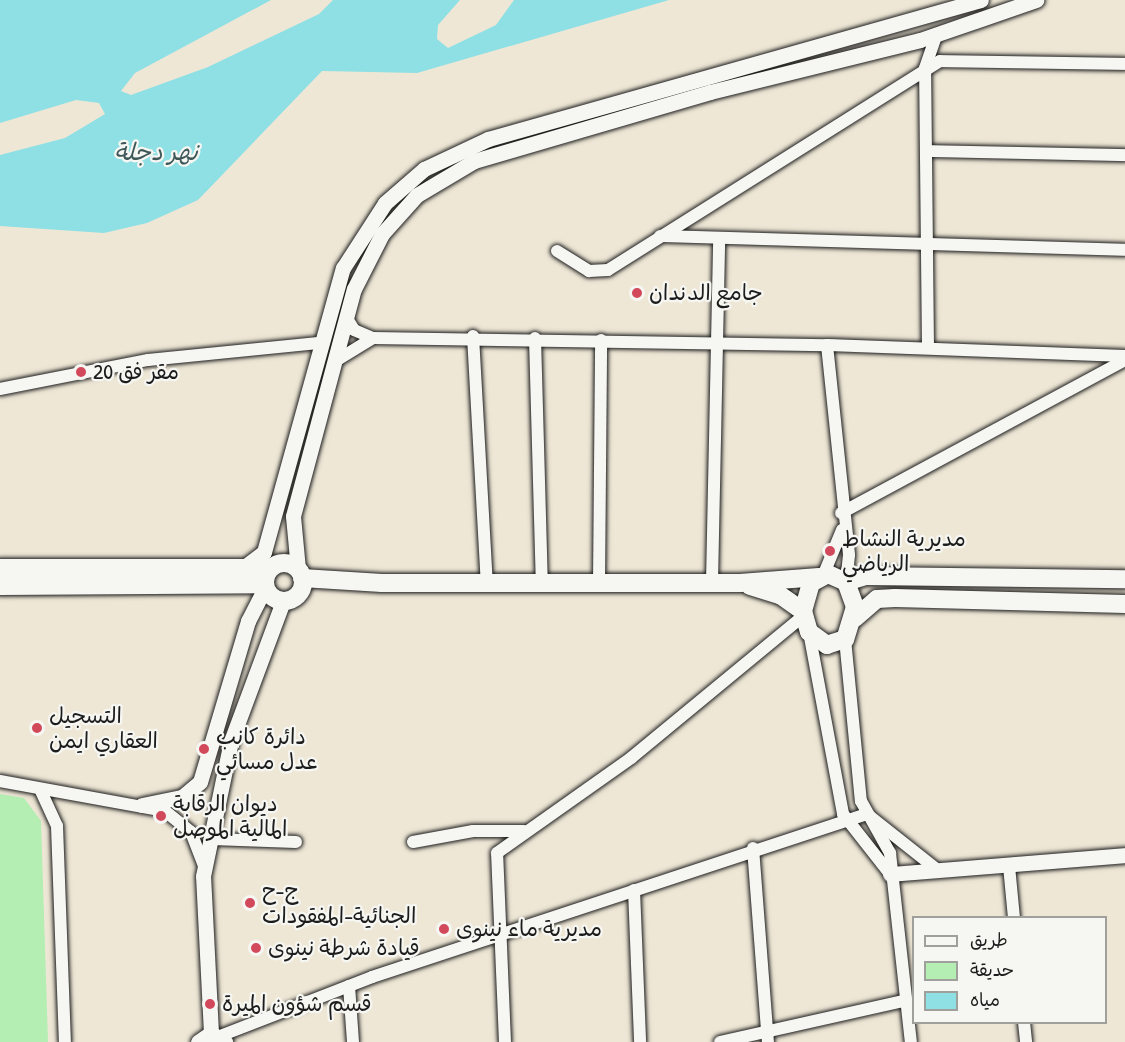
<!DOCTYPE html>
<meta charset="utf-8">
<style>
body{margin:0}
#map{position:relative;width:1125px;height:1042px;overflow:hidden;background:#eee7d6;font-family:"Patrick Hand","Playpen Sans Arabic",sans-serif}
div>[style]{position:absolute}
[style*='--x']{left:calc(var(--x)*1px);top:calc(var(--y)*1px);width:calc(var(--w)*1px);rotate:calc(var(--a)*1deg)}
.green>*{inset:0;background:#b4eeb3}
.water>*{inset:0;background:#8ee0e5}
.roads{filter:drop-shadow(0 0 2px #1c1c1c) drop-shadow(0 0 2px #1c1c1c)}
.minor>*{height:12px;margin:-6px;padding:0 6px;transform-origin:6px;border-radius:6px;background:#f6f6f2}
.tertiary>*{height:15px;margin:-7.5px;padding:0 7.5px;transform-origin:7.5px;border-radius:7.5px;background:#f6f6f2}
.secondary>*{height:18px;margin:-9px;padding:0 9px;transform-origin:9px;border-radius:9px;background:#f6f6f2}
.secondary>.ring{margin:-9px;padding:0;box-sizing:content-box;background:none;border:18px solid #f6f6f2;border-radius:50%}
.dots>*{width:16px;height:16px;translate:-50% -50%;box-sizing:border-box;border:3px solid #f6f6f2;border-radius:50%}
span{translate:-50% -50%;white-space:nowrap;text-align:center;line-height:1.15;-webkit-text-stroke:4.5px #f6f6f2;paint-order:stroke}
.poi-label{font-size:22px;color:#1c1c1c}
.left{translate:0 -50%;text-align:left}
.water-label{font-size:24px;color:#3e5758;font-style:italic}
.legend{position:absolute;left:912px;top:916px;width:195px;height:108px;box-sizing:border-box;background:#f6f6f2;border:2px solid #9f9f9c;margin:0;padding:8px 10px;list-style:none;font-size:18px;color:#1c1c1c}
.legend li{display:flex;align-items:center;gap:12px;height:30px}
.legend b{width:30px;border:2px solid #9f9f9c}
</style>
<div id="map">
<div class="green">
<div style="clip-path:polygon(0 794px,24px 798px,41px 821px,48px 1042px,0 1042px)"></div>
</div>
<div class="water">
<div style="clip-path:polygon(0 0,271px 0,135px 73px,121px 91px,131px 95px,208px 67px,319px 14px,333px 0,460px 0,438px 25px,437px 39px,448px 48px,496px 25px,514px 0,669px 0,417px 73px,322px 71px,198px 200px,147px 223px,104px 233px,0 226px,0 155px,65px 138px,105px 114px,99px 103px,76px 100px,0 123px)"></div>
</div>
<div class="roads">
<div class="minor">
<div style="--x:927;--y:151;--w:198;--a:1.2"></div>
<div style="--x:660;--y:236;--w:465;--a:1.7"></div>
<div style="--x:557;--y:251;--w:38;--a:32"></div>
<div style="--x:589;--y:271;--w:19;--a:-3"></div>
<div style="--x:608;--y:270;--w:392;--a:-32.2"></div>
<div style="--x:940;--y:61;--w:185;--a:0.9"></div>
<div style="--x:346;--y:317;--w:15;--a:58"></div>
<div style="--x:354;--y:330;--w:21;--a:23"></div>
<div style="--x:373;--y:338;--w:454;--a:0.9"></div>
<div style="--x:827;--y:345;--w:298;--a:2.1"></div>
<div style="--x:473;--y:336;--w:247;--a:86.8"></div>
<div style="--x:535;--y:338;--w:245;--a:88.4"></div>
<div style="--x:827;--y:345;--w:211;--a:84"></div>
<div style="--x:849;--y:555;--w:27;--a:96"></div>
<div style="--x:928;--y:348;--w:280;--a:-90.6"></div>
<div style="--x:925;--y:68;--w:36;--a:-71"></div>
<div style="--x:334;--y:362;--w:46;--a:-31.6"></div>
<div style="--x:0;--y:389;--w:151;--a:-11.1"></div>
<div style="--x:148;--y:360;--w:171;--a:-5.7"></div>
<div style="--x:841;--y:513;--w:323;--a:-28.3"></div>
<div style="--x:823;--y:576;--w:50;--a:-67.6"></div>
<div style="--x:712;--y:582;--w:344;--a:-88.8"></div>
<div style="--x:599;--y:584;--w:244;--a:-89.5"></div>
<div style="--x:809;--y:632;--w:185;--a:79.4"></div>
<div style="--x:843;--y:814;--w:76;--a:51.9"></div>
<div style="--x:845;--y:639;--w:163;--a:84.4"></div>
<div style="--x:861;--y:801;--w:60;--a:60.9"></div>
<div style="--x:890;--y:853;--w:190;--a:83.7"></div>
<div style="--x:0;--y:781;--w:168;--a:10.3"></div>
<div style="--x:165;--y:811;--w:33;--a:39"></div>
<div style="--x:191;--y:832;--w:36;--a:69"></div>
<div style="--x:40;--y:789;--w:41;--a:65.3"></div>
<div style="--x:57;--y:826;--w:216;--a:87.9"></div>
<div style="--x:212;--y:839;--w:84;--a:2"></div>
<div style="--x:413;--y:842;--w:61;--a:-10.4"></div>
<div style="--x:473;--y:831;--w:51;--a:0"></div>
<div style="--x:753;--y:848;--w:195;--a:85.6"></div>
<div style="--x:1009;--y:866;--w:52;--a:84.5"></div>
<div style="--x:634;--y:890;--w:152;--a:87.7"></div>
<div style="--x:349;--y:986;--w:56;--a:85.9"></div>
<div style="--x:1024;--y:1022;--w:20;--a:84"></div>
<div style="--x:220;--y:1036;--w:163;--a:-21.2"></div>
<div style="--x:372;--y:977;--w:521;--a:-18.23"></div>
<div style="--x:867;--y:814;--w:92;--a:38.4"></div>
<div style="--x:505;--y:1042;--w:189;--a:-92.4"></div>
<div style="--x:497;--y:853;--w:164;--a:-35.3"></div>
<div style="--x:631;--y:758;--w:223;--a:-39.5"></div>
<div style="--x:720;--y:1042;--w:188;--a:-12.6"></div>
</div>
<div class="tertiary">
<div style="--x:243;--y:568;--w:26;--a:-37"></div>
<div style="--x:264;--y:552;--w:295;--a:-74.5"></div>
<div style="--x:343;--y:268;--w:77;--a:-57.1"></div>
<div style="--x:385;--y:203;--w:52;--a:-41.1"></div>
<div style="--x:424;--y:169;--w:71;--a:-25.1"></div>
<div style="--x:488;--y:139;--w:512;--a:-15.75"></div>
<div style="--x:298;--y:569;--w:53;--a:-95.4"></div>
<div style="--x:293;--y:516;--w:235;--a:-75"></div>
<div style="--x:354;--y:289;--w:62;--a:-63"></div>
<div style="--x:382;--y:234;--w:52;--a:-48.1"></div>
<div style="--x:417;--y:195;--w:66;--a:-30.8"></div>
<div style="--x:474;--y:161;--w:246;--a:-16.3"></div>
<div style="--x:710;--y:92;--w:216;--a:-13.9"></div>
<div style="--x:920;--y:40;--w:123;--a:-19"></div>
<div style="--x:142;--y:805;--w:41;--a:-11.3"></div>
<div style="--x:182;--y:797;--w:23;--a:-40"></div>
<div style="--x:200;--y:782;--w:168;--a:-73.4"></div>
<div style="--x:248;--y:621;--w:37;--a:-63"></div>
<div style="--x:890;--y:874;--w:236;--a:-4.6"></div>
<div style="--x:211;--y:1033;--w:157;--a:-92.9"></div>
<div style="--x:203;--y:876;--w:138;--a:-78.3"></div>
<div style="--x:231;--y:741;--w:149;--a:-69.6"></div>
<div style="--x:198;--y:1042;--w:16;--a:-35"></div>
<div style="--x:211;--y:1033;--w:17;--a:33"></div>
</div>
<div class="secondary">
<div class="ring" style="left:265px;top:563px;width:20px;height:20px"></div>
<div style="--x:0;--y:568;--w:271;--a:0"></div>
<div style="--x:828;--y:574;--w:20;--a:24"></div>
<div style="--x:846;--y:582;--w:27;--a:70"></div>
<div style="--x:855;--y:607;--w:34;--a:107"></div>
<div style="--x:845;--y:639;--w:19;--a:162"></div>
<div style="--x:827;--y:645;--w:22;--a:-144"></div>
<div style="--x:809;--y:632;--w:22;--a:-106"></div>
<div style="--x:803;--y:611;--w:29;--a:-74"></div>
<div style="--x:811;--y:583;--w:19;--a:-28"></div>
<div style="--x:302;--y:578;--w:80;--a:3.6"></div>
<div style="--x:382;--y:583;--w:358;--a:0"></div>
<div style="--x:740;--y:583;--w:79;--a:-4.3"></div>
<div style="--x:846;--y:582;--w:21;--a:-17"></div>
<div style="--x:866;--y:576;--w:259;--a:0.7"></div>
<div style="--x:0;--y:586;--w:265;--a:-0.4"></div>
<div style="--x:750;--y:586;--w:31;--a:17"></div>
<div style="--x:780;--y:595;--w:28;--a:35"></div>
<div style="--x:855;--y:618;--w:29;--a:-41"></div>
<div style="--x:877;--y:599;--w:18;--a:-3"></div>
<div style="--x:895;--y:598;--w:230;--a:1.5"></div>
</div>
</div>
<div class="dots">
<div style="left:637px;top:293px;background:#d1495b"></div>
<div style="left:81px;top:372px;background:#d1495b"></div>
<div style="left:830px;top:551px;background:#d1495b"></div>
<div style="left:37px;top:728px;background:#d1495b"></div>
<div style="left:204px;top:749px;background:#d1495b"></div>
<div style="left:161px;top:816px;background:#d1495b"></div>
<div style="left:250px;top:903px;background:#d1495b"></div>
<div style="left:444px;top:929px;background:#d1495b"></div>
<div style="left:256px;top:948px;background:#d1495b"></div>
<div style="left:210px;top:1004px;background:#d1495b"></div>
</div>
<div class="poi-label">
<span class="left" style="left:649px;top:293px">جامع الدندان</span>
<span class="left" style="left:93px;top:372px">مقر فق 20</span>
<span class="left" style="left:842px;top:551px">مديرية النشاط<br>الرياضي</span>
<span class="left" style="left:49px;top:728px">التسجيل<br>العقاري ايمن</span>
<span class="left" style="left:216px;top:749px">دائرة كانب<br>عدل مسائي</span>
<span class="left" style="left:173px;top:816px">ديوان الرقابة<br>المالية الموصل</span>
<span class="left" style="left:262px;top:903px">ج-ح<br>الجنائية-المفقودات</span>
<span class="left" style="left:456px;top:929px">مديرية ماء نينوى</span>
<span class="left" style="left:268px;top:948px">قيادة شرطة نينوى</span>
<span class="left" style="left:222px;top:1004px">قسم شؤون الميرة</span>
</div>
<div class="water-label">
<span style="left:156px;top:152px">نهر دجلة</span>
</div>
<ul class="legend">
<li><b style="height:8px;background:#f6f6f2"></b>طريق</li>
<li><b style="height:16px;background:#b4eeb3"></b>حديقة</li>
<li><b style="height:16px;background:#8ee0e5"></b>مياه</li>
</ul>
</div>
